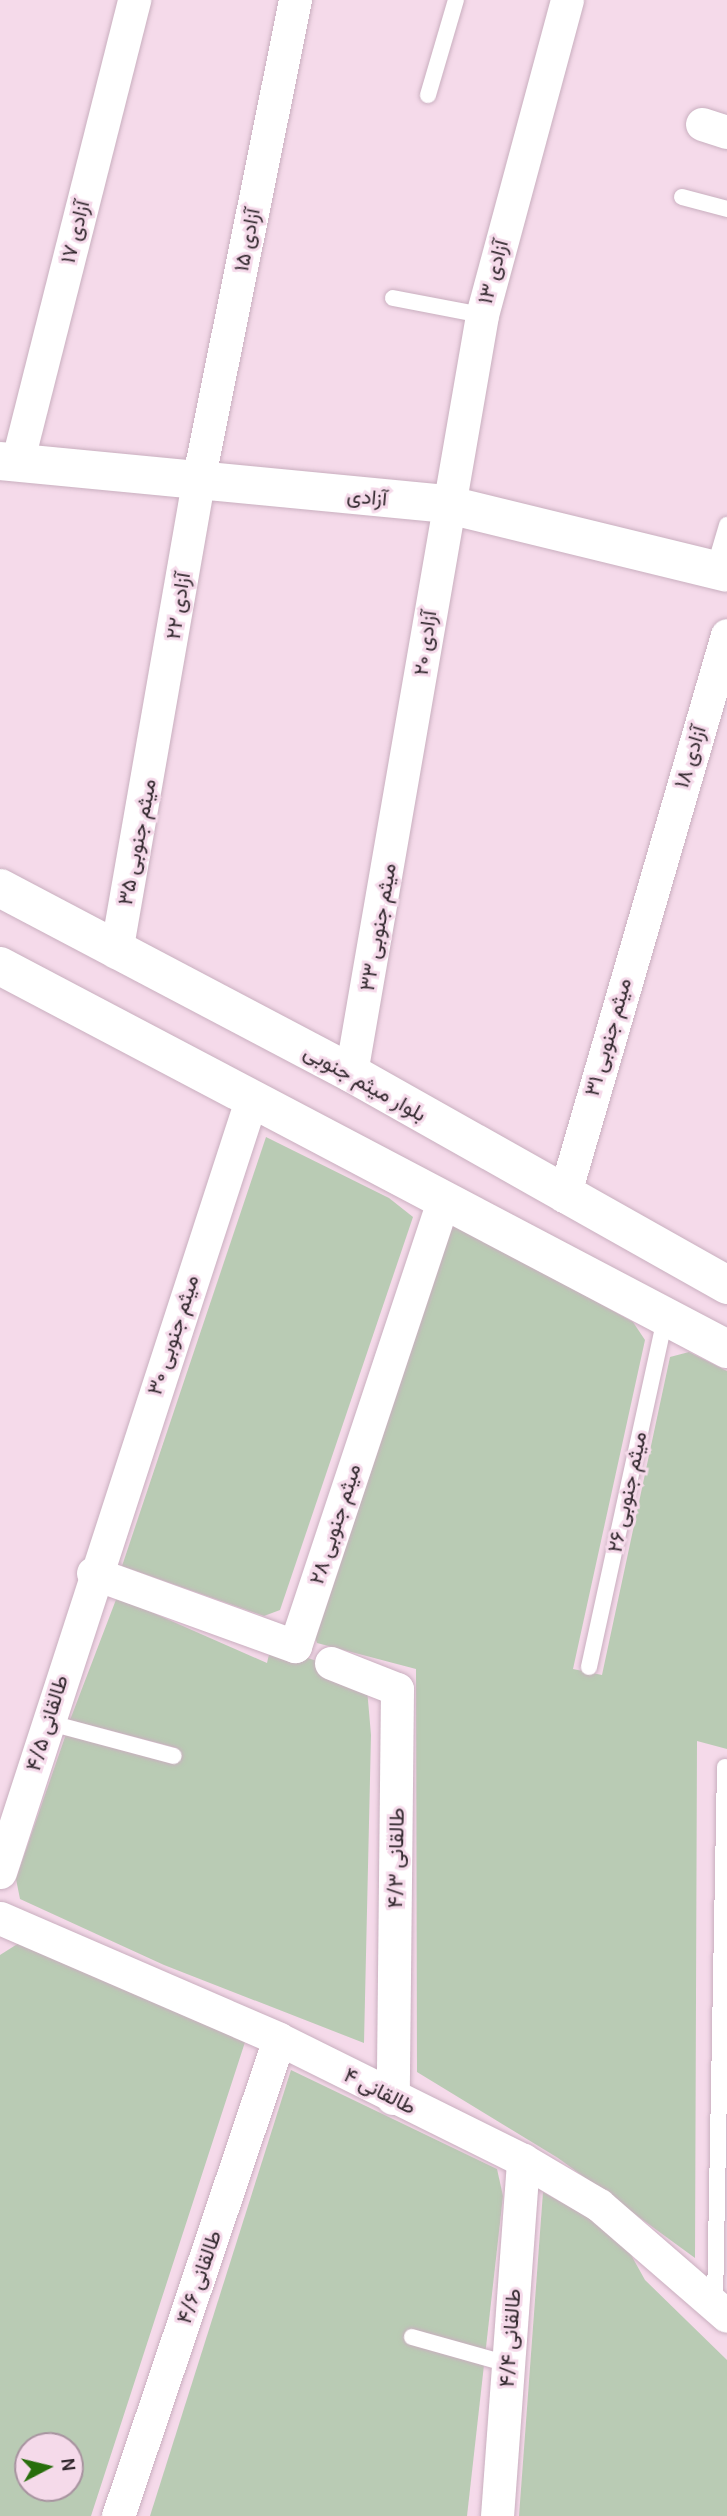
<!DOCTYPE html>
<meta charset="utf-8">
<style>
body{margin:0}
#map{position:relative;width:727px;height:2516px;overflow:hidden;background:#f5daea;font-family:Karla,Vazirmatn,sans-serif}
div>[style]{position:absolute}
[style*='--x']{left:calc(var(--x)*1px);top:calc(var(--y)*1px);width:calc(var(--w)*1px);rotate:calc(var(--a)*1deg)}
.building>*{inset:0;background:#b9cbb4}
.roads{filter:drop-shadow(0 0 2px #c9afbf) drop-shadow(0 0 2px #c9afbf)}
.service>*{height:16px;margin:-8px;padding:0 8px;transform-origin:8px;border-radius:8px;background:#fff}
.minor>*{height:33px;margin:-16.5px;padding:0 16.5px;transform-origin:16.5px;border-radius:16.5px;background:#fff}
.tertiary>*{height:38px;margin:-19px;padding:0 19px;transform-origin:19px;border-radius:19px;background:#fff}
.secondary>*{height:38px;margin:-19px;padding:0 19px;transform-origin:19px;border-radius:19px;background:#fff}
span{translate:-50% -50%;white-space:nowrap;text-align:center;line-height:1.15;-webkit-text-stroke:6px #f5daea;paint-order:stroke}
.street-label{font-size:21px;color:#32282e}
.north{position:absolute;left:14px;top:2432px;width:70px;height:70px;box-sizing:border-box;background:#f5daea;border:2px solid #a7939f;border-radius:50%;rotate:83deg;font-size:19px;font-weight:700;line-height:28px;text-align:center;color:#32282e}
.north::after{content:'';display:block;margin:auto;width:24px;height:32px;background:#286e0c;clip-path:polygon(50% 0,100% 100%,50% 72%,0 100%)}
</style>
<div id="map">
<div class="building">
<div style="clip-path:polygon(266px 1137px,389px 1198px,413px 1217px,280px 1610px,264px 1616px,122px 1566px)"></div>
<div style="clip-path:polygon(452px 1222px,633px 1322px,645px 1340px,573px 1669px,602px 1675px,670px 1357px,689px 1352px,727px 1371px,727px 1749px,697px 1741px,695px 2258px,558px 2158px,417px 2072px,416px 1669px,317px 1643px,313px 1631px)"></div>
<div style="clip-path:polygon(117px 1597px,267px 1663px,271px 1646px,366px 1677px,371px 1735px,364px 2043px,164px 1965px,20px 1899px,16px 1879px,66px 1734px,174px 1756px,177px 1748px,70px 1720px)"></div>
<div style="clip-path:polygon(evenodd,19px 1943px,246px 2039px,91px 2516px,0 2516px,0 1955px,19px 1943px,28px 2446px,70px 2446px,70px 2488px,28px 2488px,28px 2446px)"></div>
<div style="clip-path:polygon(291px 2070px,497px 2169px,503px 2196px,467px 2516px,150px 2516px)"></div>
<div style="clip-path:polygon(543px 2192px,620px 2235px,645px 2280px,727px 2360px,727px 2516px,519px 2516px)"></div>
</div>
<div class="roads">
<div class="service">
<div style="--x:428;--y:95;--w:99;--a:-73.6"></div>
<div style="--x:682;--y:197;--w:47;--a:14.9"></div>
<div style="--x:393;--y:298;--w:91;--a:10.8"></div>
<div style="--x:714;--y:569;--w:46;--a:-73.5"></div>
<div style="--x:589;--y:1667;--w:357;--a:-77.7"></div>
<div style="--x:47;--y:1722;--w:131;--a:15"></div>
<div style="--x:715;--y:2302;--w:535;--a:-88.93"></div>
<div style="--x:412;--y:2337;--w:100;--a:15.7"></div>
</div>
<div class="minor">
<div style="--x:702;--y:124;--w:26;--a:18"></div>
<div style="--x:17;--y:463;--w:478;--a:-75.8"></div>
<div style="--x:116;--y:952;--w:478;--a:-80.1"></div>
<div style="--x:198;--y:481;--w:491;--a:-78.6"></div>
<div style="--x:351;--y:1073;--w:769;--a:-80.19"></div>
<div style="--x:482;--y:315;--w:326;--a:-74.9"></div>
<div style="--x:564;--y:1196;--w:584;--a:-73.8"></div>
<div style="--x:93;--y:1573;--w:215;--a:19.9"></div>
<div style="--x:295;--y:1646;--w:470;--a:-71.6"></div>
<div style="--x:331;--y:1663;--w:71;--a:21.5"></div>
<div style="--x:397;--y:1689;--w:409;--a:90.6"></div>
<div style="--x:0;--y:1872;--w:815;--a:-71.99"></div>
<div style="--x:0;--y:1918;--w:304;--a:23.4"></div>
<div style="--x:279;--y:2039;--w:272;--a:26.4"></div>
<div style="--x:523;--y:2160;--w:88;--a:30.6"></div>
<div style="--x:599;--y:2205;--w:169;--a:40.9"></div>
<div style="--x:118;--y:2516;--w:503;--a:-71.35"></div>
<div style="--x:497;--y:2516;--w:357;--a:-85.8"></div>
</div>
<div class="tertiary">
<div style="--x:0;--y:461;--w:447;--a:5.5"></div>
<div style="--x:445;--y:504;--w:290;--a:13.7"></div>
</div>
<div class="secondary">
<div style="--x:0;--y:888;--w:397;--a:27.8"></div>
<div style="--x:351;--y:1073;--w:432;--a:29.4"></div>
<div style="--x:0;--y:966;--w:822;--a:27.78"></div>
</div>
</div>
<div class="street-label">
<span style="left:75px;top:232px;rotate:-76deg">آزادی ۱۷</span>
<span style="left:247px;top:240px;rotate:-79deg">آزادی ۱۵</span>
<span style="left:493px;top:272px;rotate:-75deg">آزادی ۱۳</span>
<span style="left:367px;top:497px;rotate:5deg">آزادی</span>
<span style="left:178px;top:606px;rotate:-81deg">آزادی ۲۲</span>
<span style="left:425px;top:643px;rotate:-82deg">آزادی ۲۰</span>
<span style="left:690px;top:757px;rotate:-73deg">آزادی ۱۸</span>
<span style="left:137px;top:842px;rotate:-79deg">میثم جنوبی ۳۵</span>
<span style="left:378px;top:927px;rotate:-80deg">میثم جنوبی ۳۳</span>
<span style="left:608px;top:1037px;rotate:-74deg">میثم جنوبی ۳۱</span>
<span style="left:365px;top:1083px;rotate:29deg">بلوار میثم جنوبی</span>
<span style="left:173px;top:1335px;rotate:-72deg">میثم جنوبی ۳۰</span>
<span style="left:627px;top:1492px;rotate:-78deg">میثم جنوبی ۲۶</span>
<span style="left:335px;top:1524px;rotate:-72deg">میثم جنوبی ۲۸</span>
<span style="left:47px;top:1723px;rotate:-73deg">طالقانی ۴/۵</span>
<span style="left:396px;top:1858px;rotate:-89deg">طالقانی ۴/۳</span>
<span style="left:380px;top:2091px;rotate:27deg">طالقانی ۴</span>
<span style="left:199px;top:2277px;rotate:-71deg">طالقانی ۴/۶</span>
<span style="left:510px;top:2338px;rotate:-86deg">طالقانی ۴/۴</span>
</div>
<div class="north">N</div>
</div>
